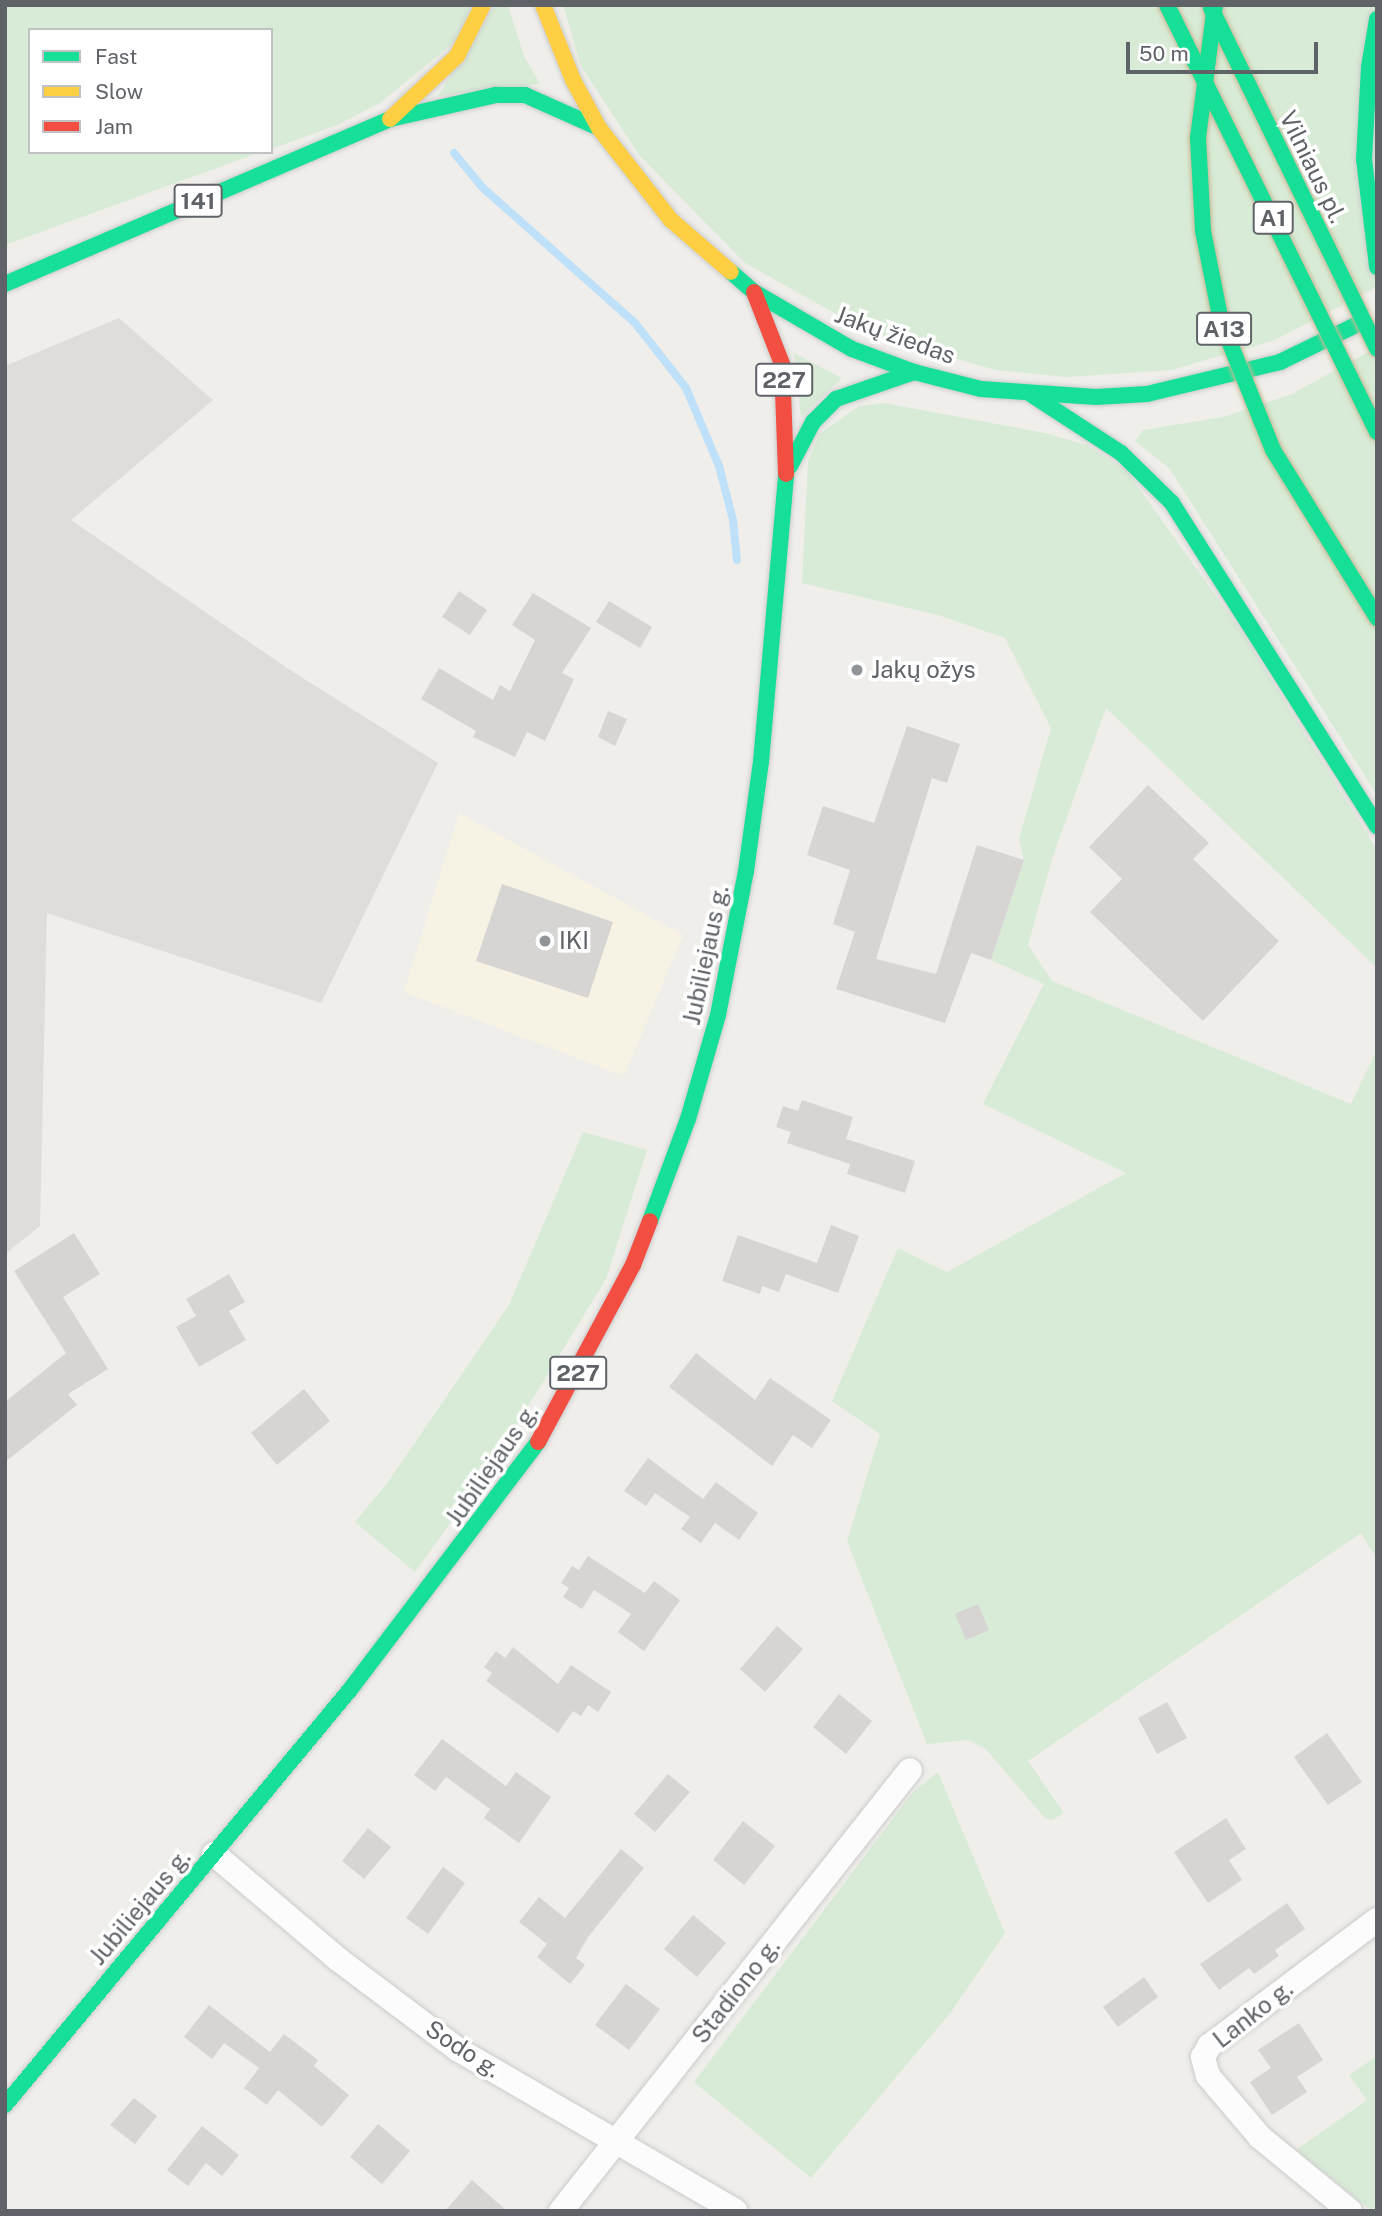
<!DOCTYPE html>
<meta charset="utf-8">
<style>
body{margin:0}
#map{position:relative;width:1382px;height:2216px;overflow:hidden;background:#efeeea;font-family:"Public Sans",sans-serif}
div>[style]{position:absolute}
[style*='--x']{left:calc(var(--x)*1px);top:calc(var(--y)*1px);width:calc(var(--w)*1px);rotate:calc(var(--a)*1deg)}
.commercial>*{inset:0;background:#f7f3e4}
.industrial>*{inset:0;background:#dfddda}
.green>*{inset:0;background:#d8ebd6}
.stream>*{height:8px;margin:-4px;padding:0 4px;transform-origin:4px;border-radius:4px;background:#bfe0f9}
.building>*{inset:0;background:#d6d5d3}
.roads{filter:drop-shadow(0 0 2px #cbcccc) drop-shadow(0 0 2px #cbcccc)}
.street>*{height:24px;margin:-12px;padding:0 12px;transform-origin:12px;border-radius:12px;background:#fdfcfc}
.fast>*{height:16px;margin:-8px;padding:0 8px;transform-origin:8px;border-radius:8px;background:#16e098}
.slow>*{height:16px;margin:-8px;padding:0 8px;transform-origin:8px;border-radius:8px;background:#ffcf43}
.jam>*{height:16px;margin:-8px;padding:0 8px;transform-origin:8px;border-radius:8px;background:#f24e42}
.bridges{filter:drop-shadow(0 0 2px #c8b996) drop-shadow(0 0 2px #c8b996)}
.fast-bridge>*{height:16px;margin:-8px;padding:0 8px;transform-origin:8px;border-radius:8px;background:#16e098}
.dots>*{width:19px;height:19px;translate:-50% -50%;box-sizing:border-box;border:4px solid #fff;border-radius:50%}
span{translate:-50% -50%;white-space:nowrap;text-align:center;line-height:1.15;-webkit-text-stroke:7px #fff;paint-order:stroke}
.shield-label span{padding:2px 5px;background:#fff;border:2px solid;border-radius:5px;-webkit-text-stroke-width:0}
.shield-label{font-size:23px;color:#5f6368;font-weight:700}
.street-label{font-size:24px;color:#5f6368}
.poi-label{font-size:24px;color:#5f6368}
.left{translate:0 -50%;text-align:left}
.frame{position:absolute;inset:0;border:7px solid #5f6368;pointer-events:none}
.legend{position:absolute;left:28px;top:28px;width:245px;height:126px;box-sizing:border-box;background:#fff;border:2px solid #bfc1c3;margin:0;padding:9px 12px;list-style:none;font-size:21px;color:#5f6368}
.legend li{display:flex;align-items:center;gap:14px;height:35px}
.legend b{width:35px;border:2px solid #bfc1c3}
.scale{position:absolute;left:1126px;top:42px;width:192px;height:32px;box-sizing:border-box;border:4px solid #5f6368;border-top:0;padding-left:9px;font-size:21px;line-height:24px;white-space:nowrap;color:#5f6368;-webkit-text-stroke:5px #fff;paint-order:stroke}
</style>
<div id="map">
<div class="commercial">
<div style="clip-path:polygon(459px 813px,683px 935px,624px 1076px,404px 992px)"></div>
</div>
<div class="industrial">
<div style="clip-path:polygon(119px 318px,213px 400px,71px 520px,290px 670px,438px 763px,321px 1003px,47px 913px,40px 1226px,5px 1254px,5px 366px)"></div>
</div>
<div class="green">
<div style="clip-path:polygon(5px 5px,472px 5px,457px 40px,380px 103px,337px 125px,271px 149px,271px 30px,30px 30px,30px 152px,261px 152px,5px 245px)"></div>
<div style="clip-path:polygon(495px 5px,508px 5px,524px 56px,540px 84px,438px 96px)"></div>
<div style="clip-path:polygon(563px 5px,1377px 5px,1377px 287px,1273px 341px,1171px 370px,1067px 377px,995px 370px,872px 334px,745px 263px,639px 155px,581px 66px)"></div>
<div style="clip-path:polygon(1377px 347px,1377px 795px,1169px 468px,1135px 441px,1143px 430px,1223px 417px,1292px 394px)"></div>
<div style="clip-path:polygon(794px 353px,842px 378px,801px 417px)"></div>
<div style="clip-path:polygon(884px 403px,1045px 433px,1087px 445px,1126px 470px,1241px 631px,1377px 850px,1377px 968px,1106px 708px,1052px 859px,1028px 945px,1052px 981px,1351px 1104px,1377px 1049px,1377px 1559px,1361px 1533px,1028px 1761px,1064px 1813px,1052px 1820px,1045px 1818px,985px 1748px,967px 1740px,927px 1744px,847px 1541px,880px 1434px,832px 1401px,898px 1248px,947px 1272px,1126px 1173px,983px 1104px,1044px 984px,991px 960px,1024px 860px,1019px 839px,1051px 728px,1005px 638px,938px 615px,802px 583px,808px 462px,819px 434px,859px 406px)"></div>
<div style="clip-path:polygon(583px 1132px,647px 1150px,606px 1279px,496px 1459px,415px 1572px,355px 1522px,388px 1482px,509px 1305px)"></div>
<div style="clip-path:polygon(938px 1772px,1005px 1933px,951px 2012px,811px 2178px,694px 2082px,913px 1792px)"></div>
<div style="clip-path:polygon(1377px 2056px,1377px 2211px,1372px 2211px,1296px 2150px,1367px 2100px,1349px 2075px)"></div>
</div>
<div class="stream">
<div style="--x:454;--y:153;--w:45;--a:50.4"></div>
<div style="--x:483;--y:188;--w:203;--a:41.6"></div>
<div style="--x:635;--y:323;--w:83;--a:51.9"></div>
<div style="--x:686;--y:388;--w:85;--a:67.1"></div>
<div style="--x:719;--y:466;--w:56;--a:75.5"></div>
<div style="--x:733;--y:520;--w:40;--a:84.3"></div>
</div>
<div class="building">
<div style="clip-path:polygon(459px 591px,487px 610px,470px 635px,442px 617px)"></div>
<div style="clip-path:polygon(533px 593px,591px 628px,562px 673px,574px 679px,545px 741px,527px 732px,515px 757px,473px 737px,476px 731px,421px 699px,439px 668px,493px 700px,500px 685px,510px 691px,535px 640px,512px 625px)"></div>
<div style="clip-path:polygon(609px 601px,652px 627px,640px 648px,596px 622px)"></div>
<div style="clip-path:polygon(608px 711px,627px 719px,615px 746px,598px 737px)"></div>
<div style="clip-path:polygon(907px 726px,960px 744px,947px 783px,932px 778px,876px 959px,936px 974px,977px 845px,1024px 860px,991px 960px,971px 953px,945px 1023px,836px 989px,855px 932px,833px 924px,850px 870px,807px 855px,823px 806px,874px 823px)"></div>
<div style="clip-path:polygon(1148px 785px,1209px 843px,1193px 859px,1279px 941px,1203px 1021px,1090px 912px,1122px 879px,1089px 847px)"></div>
<div style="clip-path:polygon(502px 884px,613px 922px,588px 998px,476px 961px)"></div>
<div style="clip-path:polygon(802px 1100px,853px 1117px,846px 1139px,915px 1161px,905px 1193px,847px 1174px,850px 1164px,787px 1143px,791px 1132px,776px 1127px,783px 1106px,798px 1111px)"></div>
<div style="clip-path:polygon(831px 1225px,859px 1236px,838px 1293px,786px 1274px,779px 1292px,762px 1286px,760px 1294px,722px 1281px,738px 1235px,817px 1263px)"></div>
<div style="clip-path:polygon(74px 1233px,100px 1274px,63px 1297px,108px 1369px,68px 1394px,77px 1405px,5px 1462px,5px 1402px,66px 1353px,14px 1271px)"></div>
<div style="clip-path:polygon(229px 1274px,245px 1302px,229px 1311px,246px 1340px,199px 1367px,176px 1327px,196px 1316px,186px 1299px)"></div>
<div style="clip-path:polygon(696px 1353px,755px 1400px,770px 1378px,831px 1420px,812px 1448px,793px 1435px,772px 1466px,669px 1387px)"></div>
<div style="clip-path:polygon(304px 1389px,330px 1421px,277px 1465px,251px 1433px)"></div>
<div style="clip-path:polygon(648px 1458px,703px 1499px,716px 1482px,758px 1513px,739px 1540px,715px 1523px,701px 1543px,681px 1529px,690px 1517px,655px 1493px,646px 1506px,624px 1491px)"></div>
<div style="clip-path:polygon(588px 1556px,645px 1593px,654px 1581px,680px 1600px,644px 1651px,618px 1632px,631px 1614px,594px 1590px,582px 1609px,563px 1597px,569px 1588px,561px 1583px,572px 1566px,579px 1570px)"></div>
<div style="clip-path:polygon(978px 1604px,989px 1630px,966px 1640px,955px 1614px)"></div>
<div style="clip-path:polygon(777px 1626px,803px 1649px,765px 1692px,740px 1669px)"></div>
<div style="clip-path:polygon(513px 1647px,558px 1684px,571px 1665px,611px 1692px,598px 1712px,588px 1705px,581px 1716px,573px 1711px,558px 1733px,486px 1681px,492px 1673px,484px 1667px,496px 1651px,505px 1658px)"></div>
<div style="clip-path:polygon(839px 1694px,872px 1721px,846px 1754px,813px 1727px)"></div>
<div style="clip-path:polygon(1167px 1702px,1187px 1738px,1157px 1754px,1138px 1718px)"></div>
<div style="clip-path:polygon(1327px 1733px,1362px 1782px,1328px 1805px,1294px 1757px)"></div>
<div style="clip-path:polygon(442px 1739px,506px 1786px,516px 1772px,551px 1797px,519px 1843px,484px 1818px,490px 1809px,446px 1777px,435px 1791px,414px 1775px)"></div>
<div style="clip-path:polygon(668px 1774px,690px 1792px,655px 1832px,634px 1814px)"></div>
<div style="clip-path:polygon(1226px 1818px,1246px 1849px,1229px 1860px,1242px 1880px,1208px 1903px,1174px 1852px)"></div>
<div style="clip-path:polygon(743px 1821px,775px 1846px,744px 1885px,713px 1860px)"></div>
<div style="clip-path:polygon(368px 1828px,391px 1847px,364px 1879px,342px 1861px)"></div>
<div style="clip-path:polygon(621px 1849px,644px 1868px,588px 1937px,576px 1958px,585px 1965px,570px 1984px,537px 1957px,547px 1944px,519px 1922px,539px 1897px,565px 1918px)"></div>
<div style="clip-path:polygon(443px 1867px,465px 1883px,428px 1934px,406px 1918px)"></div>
<div style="clip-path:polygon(1287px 1903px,1305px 1929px,1275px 1950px,1279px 1956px,1254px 1974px,1249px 1968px,1219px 1990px,1200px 1964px)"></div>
<div style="clip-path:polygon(693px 1915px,726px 1943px,697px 1977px,664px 1949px)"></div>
<div style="clip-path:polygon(1144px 1977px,1158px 1997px,1118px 2027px,1103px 2007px)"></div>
<div style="clip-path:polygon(626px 1984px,660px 2009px,629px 2050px,595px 2025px)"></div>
<div style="clip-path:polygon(209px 2005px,270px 2052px,284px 2034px,318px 2060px,314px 2066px,349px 2095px,322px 2127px,278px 2090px,267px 2105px,244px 2088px,259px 2068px,224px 2043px,212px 2059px,184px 2037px)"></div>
<div style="clip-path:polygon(1299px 2023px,1323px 2060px,1297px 2077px,1307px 2092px,1272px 2115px,1250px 2082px,1271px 2068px,1258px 2050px)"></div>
<div style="clip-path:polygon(134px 2098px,157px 2116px,135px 2144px,110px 2125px)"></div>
<div style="clip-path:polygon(378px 2124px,410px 2151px,382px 2184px,350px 2157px)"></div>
<div style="clip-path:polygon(202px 2126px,239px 2155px,222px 2176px,206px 2163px,188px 2186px,167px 2170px)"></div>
<div style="clip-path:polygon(472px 2180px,507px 2211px,445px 2211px)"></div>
</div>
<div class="roads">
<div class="street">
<div style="--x:214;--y:1854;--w:164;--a:40.3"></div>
<div style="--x:339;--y:1960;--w:148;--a:37"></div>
<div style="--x:457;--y:2049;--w:322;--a:30.2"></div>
<div style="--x:561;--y:2211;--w:562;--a:-51.64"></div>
<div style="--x:1350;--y:2211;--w:117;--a:-140.6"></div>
<div style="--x:1260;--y:2137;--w:80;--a:-130.4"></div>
<div style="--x:1208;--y:2076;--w:20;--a:-105"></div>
<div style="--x:1203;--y:2057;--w:13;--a:-61"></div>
<div style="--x:1209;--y:2046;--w:210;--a:-36.9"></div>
</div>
<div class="fast">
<div style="--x:1377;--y:19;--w:49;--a:99.5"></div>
<div style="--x:1369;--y:67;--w:92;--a:93.1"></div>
<div style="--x:1364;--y:159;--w:109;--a:83.1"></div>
<div style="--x:731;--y:272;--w:30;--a:41"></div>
<div style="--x:754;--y:292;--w:113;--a:30.2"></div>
<div style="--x:852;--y:349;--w:66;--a:20.4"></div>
<div style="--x:914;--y:372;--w:69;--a:14.2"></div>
<div style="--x:981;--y:389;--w:115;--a:4"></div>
<div style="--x:1096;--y:397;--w:51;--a:-3.4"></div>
<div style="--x:1147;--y:394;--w:137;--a:-13.5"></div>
<div style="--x:1280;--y:362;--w:89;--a:-26"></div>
<div style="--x:5;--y:284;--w:419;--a:-23.2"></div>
<div style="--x:390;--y:119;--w:109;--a:-12.8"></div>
<div style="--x:496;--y:95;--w:29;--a:0"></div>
<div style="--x:525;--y:95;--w:81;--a:24"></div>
<div style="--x:1032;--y:395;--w:106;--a:33.1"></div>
<div style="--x:1121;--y:453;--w:71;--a:44.4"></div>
<div style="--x:1172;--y:503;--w:383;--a:57.6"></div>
<div style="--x:790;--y:466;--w:50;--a:-62.4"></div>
<div style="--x:813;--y:422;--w:33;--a:-45"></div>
<div style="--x:836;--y:399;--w:83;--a:-19.1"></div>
<div style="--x:650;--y:1221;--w:109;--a:-69.6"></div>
<div style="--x:688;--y:1119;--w:108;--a:-73.9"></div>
<div style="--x:718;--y:1015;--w:147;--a:-79"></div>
<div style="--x:746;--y:871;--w:110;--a:-82.2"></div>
<div style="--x:761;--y:762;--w:289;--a:-85"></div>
<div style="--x:5;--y:2105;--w:538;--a:-50.28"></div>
<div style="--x:349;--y:1691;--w:313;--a:-52.8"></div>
</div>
<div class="slow">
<div style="--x:543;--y:5;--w:81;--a:68.2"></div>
<div style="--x:573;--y:80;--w:55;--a:61.6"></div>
<div style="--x:599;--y:128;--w:117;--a:52"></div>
<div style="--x:671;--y:220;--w:79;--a:40.9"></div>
<div style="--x:390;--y:119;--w:92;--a:-43.2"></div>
<div style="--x:457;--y:56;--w:57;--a:-63"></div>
</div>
<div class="jam">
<div style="--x:754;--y:292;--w:77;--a:68.7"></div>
<div style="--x:782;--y:364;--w:110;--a:87.9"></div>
<div style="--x:538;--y:1442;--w:201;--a:-61.8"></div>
<div style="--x:633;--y:1265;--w:47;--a:-68.9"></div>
</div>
</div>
<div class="bridges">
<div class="fast-bridge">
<div style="--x:1167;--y:5;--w:476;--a:63.8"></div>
<div style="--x:1215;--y:5;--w:134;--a:97.3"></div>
<div style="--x:1198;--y:138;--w:93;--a:86.9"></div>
<div style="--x:1203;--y:231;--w:92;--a:78.7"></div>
<div style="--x:1221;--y:321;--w:139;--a:68"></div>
<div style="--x:1273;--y:450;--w:198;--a:58.2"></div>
<div style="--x:1211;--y:8;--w:379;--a:64"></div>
</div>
</div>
<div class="dots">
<div style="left:857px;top:670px;background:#919496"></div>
<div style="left:545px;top:941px;background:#919496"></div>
</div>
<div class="shield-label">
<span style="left:198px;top:201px">141</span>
<span style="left:1273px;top:218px">A1</span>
<span style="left:1224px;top:329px">A13</span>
<span style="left:784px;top:380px">227</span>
<span style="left:578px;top:1373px">227</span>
</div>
<div class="street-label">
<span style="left:1313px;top:167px;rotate:64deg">Vilniaus pl.</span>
<span style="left:895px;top:335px;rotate:20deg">Jakų žiedas</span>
<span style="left:706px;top:955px;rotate:-78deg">Jubiliejaus g.</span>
<span style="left:492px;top:1465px;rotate:-55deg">Jubiliejaus g.</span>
<span style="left:140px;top:1907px;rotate:-50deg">Jubiliejaus g.</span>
<span style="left:736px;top:1991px;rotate:-52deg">Stadiono g.</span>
<span style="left:1253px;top:2014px;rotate:-38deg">Lanko g.</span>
<span style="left:463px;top:2049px;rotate:33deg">Sodo g.</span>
</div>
<div class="poi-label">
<span class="left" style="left:871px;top:670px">Jakų ožys</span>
<span class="left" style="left:559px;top:941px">IKI</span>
</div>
<div class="frame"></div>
<ul class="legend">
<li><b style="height:9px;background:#16e098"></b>Fast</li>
<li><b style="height:9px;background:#ffcf43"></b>Slow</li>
<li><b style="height:9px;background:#f24e42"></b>Jam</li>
</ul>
<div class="scale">50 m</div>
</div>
